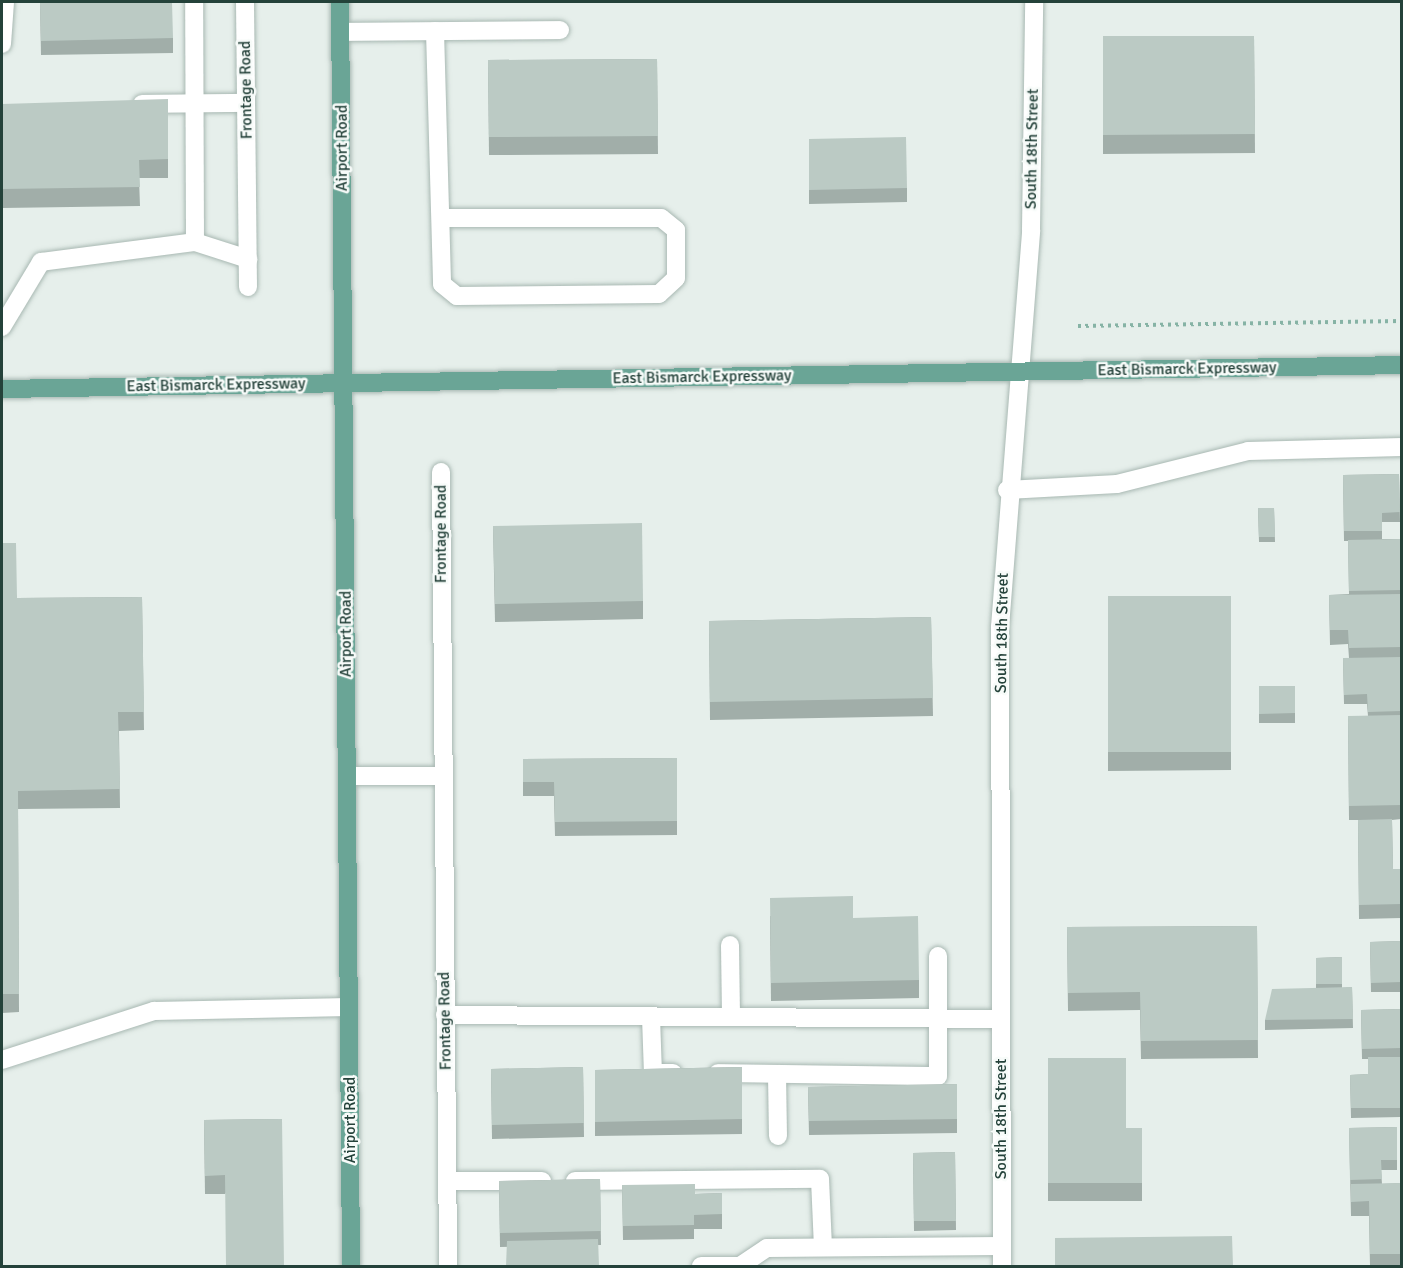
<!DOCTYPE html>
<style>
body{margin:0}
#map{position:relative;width:1403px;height:1268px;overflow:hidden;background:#e6efeb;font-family:Signika,sans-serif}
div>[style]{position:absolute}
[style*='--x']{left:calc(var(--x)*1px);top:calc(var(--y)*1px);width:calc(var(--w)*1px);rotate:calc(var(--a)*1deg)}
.path>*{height:4px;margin-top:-2px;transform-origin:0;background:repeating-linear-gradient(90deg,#86b3a5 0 3px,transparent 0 7.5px)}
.roads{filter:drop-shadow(0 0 2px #a8b8b2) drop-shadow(0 0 2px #a8b8b2)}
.minor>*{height:18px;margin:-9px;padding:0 9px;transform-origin:9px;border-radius:9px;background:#fff}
.major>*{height:18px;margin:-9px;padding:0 9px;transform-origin:9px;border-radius:9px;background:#6aa596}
.wall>*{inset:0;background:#a1aea9}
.building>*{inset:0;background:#bbcac4}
span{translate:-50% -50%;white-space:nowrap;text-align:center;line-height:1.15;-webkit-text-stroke:5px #f7fbf9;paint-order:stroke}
.street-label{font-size:16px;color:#24423a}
.frame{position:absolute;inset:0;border:3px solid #24423a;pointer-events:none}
</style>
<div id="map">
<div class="path">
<div style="--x:1078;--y:326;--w:324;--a:-0.9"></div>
</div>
<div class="roads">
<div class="minor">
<div style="--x:245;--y:2;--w:285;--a:89.4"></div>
<div style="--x:435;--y:31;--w:253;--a:88.4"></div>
<div style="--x:442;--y:284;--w:19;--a:39"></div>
<div style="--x:457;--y:296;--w:202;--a:-0.6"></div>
<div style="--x:659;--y:294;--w:23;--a:-43"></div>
<div style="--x:676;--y:278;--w:48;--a:-90"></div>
<div style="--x:676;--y:230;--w:19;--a:-141"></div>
<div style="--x:661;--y:218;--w:220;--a:180"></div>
<div style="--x:341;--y:32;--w:219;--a:-0.5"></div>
<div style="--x:2;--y:44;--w:42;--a:-85.9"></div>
<div style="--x:142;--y:104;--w:104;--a:-0.6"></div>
<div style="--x:195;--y:242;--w:56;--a:17.8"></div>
<div style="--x:2;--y:327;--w:76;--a:-59"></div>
<div style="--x:41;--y:262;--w:155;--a:-7.4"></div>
<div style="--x:195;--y:242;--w:240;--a:-90.2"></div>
<div style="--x:441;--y:472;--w:794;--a:89.49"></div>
<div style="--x:1007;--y:490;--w:110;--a:-3.1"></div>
<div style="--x:1117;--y:484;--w:135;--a:-14.1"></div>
<div style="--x:1248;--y:451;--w:154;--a:-1.5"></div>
<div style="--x:347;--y:776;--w:96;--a:0"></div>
<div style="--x:730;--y:945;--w:72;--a:89.2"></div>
<div style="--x:445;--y:1015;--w:556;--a:0.41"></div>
<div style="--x:651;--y:1017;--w:56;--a:88"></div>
<div style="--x:653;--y:1073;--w:20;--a:0"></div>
<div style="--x:2;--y:1060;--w:160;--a:-17.9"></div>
<div style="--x:154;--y:1011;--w:195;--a:-1.2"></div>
<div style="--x:718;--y:1073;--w:220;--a:0.8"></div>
<div style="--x:938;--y:1076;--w:120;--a:-90"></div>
<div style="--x:777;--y:1074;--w:62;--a:89.1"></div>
<div style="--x:447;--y:1181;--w:95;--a:0"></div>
<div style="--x:575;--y:1181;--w:245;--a:-0.5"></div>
<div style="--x:820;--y:1179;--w:68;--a:87.5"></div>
<div style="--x:701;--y:1266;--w:39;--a:0"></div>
<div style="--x:740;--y:1266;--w:32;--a:-34"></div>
<div style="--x:767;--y:1248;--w:234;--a:-0.5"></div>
<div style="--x:1002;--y:1266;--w:639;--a:-90.18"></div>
<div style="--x:1000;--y:627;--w:398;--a:-85.5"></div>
<div style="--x:1031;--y:230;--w:228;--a:-89.2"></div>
</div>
<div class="major">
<div style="--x:340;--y:2;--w:1264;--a:89.5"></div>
<div style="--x:2;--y:389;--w:1400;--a:-0.98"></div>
</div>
</div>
<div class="wall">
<div style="clip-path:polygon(40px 2px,173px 38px,173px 53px,41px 55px)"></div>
<div style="clip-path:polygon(1103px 36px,1254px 36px,1255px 153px,1103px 154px)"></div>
<div style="clip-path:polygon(657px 59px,658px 154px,489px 155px,488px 60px)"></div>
<div style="clip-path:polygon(2px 104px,168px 159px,168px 178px,139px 178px,140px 206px,2px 208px)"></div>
<div style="clip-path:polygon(809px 139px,907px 188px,907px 202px,809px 204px)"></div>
<div style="clip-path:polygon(1399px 474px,1400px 522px,1382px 522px,1382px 539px,1400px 539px,1401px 600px,1401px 819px,1392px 820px,1393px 869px,1401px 869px,1401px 918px,1359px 919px,1358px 820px,1349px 820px,1348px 716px,1368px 716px,1367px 704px,1344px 704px,1343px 658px,1349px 658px,1348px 644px,1330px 645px,1329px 595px,1349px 594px,1348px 541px,1344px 541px,1343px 475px)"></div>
<div style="clip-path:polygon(1258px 508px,1274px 508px,1275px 542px,1259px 542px)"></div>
<div style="clip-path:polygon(493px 526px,643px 601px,643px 619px,495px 622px)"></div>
<div style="clip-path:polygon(2px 543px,17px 598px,142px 597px,144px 730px,119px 731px,120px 808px,18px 809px,19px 1012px,2px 1013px)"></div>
<div style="clip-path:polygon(1108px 596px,1231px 596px,1231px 770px,1108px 771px)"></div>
<div style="clip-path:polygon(931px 617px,933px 716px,710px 720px,709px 621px)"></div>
<div style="clip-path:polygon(1259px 686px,1295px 686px,1295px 723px,1259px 723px)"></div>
<div style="clip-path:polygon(677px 758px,677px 835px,555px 836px,554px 796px,523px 796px,523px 759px)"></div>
<div style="clip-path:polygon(770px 916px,853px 918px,919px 980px,919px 998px,771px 1001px)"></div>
<div style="clip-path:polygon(1257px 926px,1258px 1058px,1141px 1059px,1140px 1010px,1068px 1011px,1067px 927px)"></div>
<div style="clip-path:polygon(1401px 941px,1401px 992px,1371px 992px,1370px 942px)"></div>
<div style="clip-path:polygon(1342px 957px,1342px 988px,1352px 987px,1353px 1028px,1265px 1030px,1265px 1020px,1316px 988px,1316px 958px)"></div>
<div style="clip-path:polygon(1401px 1009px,1401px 1117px,1351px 1118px,1350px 1075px,1368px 1074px,1368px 1059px,1362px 1059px,1361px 1010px)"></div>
<div style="clip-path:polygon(1048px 1058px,1126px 1128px,1142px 1128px,1142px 1201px,1048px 1201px)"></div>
<div style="clip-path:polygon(583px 1067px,584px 1137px,492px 1139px,491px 1069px)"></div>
<div style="clip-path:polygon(742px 1067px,742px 1134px,595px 1136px,595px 1070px)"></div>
<div style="clip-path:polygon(957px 1084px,957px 1133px,809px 1135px,808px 1087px)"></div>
<div style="clip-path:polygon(282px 1119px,225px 1194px,205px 1194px,204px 1120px)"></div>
<div style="clip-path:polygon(1397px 1127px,1397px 1170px,1381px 1170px,1382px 1184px,1401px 1183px,1401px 1266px,1370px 1266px,1369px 1216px,1351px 1216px,1349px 1128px)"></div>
<div style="clip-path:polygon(955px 1152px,956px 1230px,914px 1231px,913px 1153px)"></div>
<div style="clip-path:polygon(600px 1179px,601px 1245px,500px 1247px,499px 1181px)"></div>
<div style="clip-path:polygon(622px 1185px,695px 1194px,722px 1193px,722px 1229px,694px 1229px,694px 1239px,623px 1240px)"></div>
</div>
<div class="building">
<div style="clip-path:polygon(40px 2px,172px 2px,173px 38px,41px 41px)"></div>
<div style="clip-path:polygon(1103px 36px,1254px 36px,1255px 134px,1103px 135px)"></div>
<div style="clip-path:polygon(657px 59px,658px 136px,489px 137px,488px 60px)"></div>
<div style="clip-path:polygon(168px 99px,168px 159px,139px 160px,140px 187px,2px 189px,2px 104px)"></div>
<div style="clip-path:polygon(906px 137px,907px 188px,809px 190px,809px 139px)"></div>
<div style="clip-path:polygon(1399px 474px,1400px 512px,1382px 513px,1382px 531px,1344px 531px,1343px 475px)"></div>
<div style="clip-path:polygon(1258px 508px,1274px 508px,1275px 537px,1259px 537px)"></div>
<div style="clip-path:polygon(642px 523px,643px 601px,495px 604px,493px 526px)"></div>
<div style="clip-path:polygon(1400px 539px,1401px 590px,1349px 591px,1348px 540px)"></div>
<div style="clip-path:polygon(2px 543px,16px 543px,17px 598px,142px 597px,144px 712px,118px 712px,120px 789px,18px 791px,19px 994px,2px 994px)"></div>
<div style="clip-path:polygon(1401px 594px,1401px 647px,1349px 648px,1348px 630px,1330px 630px,1329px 595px)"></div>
<div style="clip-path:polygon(1108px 596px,1231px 596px,1231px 752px,1108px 752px)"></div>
<div style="clip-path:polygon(931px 617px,933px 698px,710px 702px,709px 621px)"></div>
<div style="clip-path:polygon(1401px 657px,1401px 711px,1368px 712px,1367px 694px,1344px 695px,1343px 658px)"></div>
<div style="clip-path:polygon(1259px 686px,1295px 686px,1295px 713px,1259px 714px)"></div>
<div style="clip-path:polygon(1401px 715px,1401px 805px,1349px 806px,1348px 716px)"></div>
<div style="clip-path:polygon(677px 758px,677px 821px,555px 822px,554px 782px,523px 782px,523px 759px)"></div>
<div style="clip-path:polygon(1392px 819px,1393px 869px,1401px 869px,1401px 904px,1359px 905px,1358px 820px)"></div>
<div style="clip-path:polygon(853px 896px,853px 918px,918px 916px,919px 980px,771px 983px,770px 898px)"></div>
<div style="clip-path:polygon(1257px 926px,1258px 1040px,1141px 1041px,1140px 992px,1068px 993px,1067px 927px)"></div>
<div style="clip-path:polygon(1401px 941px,1401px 982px,1371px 983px,1370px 942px)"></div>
<div style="clip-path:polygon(1342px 957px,1342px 984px,1316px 984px,1316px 958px)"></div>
<div style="clip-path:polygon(1352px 987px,1353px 1019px,1265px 1020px,1272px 989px)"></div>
<div style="clip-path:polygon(1401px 1009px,1401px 1048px,1362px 1049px,1361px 1010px)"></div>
<div style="clip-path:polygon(1368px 1057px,1401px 1057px,1401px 1108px,1351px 1108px,1350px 1075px,1368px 1074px)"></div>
<div style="clip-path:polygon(1048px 1058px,1126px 1058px,1126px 1128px,1142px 1128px,1142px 1183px,1048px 1183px)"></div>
<div style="clip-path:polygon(583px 1067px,584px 1123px,492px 1125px,491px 1069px)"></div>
<div style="clip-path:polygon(742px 1067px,742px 1119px,595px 1122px,595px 1070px)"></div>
<div style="clip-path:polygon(957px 1084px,957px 1119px,809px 1121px,808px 1087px)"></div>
<div style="clip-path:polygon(282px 1119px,284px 1266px,226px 1266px,225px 1175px,205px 1176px,204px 1120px)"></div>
<div style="clip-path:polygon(1397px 1127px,1397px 1160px,1381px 1160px,1382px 1179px,1350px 1180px,1349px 1128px)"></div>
<div style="clip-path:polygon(955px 1152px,956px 1221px,914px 1221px,913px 1153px)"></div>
<div style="clip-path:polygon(600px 1179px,601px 1231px,500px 1233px,499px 1181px)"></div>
<div style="clip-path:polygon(1401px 1183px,1401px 1254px,1370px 1254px,1369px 1201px,1351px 1202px,1351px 1184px)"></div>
<div style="clip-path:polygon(695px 1184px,695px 1194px,722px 1193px,722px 1214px,694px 1215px,694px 1225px,623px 1226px,622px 1185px)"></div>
<div style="clip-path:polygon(1232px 1236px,1233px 1266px,1055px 1266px,1055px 1238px)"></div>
<div style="clip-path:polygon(598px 1239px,599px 1266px,506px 1266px,507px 1241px)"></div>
</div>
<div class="street-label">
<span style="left:246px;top:90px;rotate:-91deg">Frontage Road</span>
<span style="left:342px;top:148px;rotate:-90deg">Airport Road</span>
<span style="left:1032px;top:149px;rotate:-89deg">South 18th Street</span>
<span style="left:1187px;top:369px;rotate:-1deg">East Bismarck Expressway</span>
<span style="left:702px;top:377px;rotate:-1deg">East Bismarck Expressway</span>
<span style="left:216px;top:385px;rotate:-1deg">East Bismarck Expressway</span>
<span style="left:441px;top:534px;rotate:-90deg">Frontage Road</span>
<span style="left:1002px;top:633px;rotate:-89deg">South 18th Street</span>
<span style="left:346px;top:634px;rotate:-90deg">Airport Road</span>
<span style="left:445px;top:1021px;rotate:-91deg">Frontage Road</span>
<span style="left:1001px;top:1119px;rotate:-90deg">South 18th Street</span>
<span style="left:350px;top:1120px;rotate:-90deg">Airport Road</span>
</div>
<div class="frame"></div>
</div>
